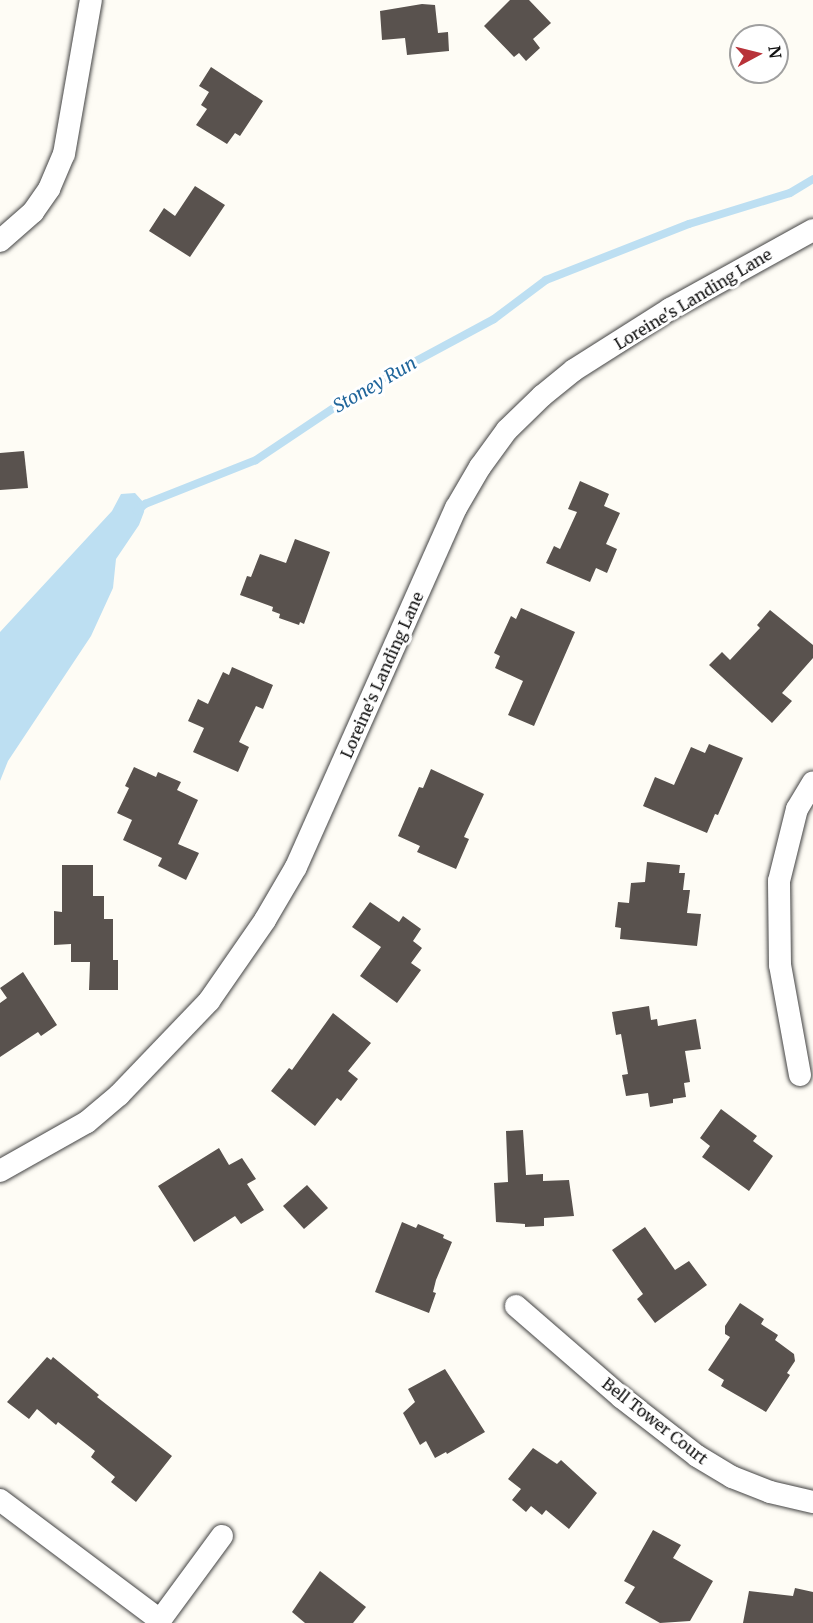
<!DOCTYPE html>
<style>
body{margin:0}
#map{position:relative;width:813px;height:1623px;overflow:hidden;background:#fefcf5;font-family:Merriweather,serif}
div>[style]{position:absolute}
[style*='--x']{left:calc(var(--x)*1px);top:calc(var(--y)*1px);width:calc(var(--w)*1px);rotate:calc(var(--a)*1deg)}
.water>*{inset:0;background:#bddff2}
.stream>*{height:8px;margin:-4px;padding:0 4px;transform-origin:4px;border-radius:4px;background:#bddff2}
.building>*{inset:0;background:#59524e}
.roads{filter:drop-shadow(0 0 2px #444) drop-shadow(0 0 2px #444)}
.minor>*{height:22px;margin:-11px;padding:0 11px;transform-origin:11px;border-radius:11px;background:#fff}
span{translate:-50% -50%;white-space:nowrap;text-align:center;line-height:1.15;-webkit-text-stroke:6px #fff;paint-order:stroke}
.street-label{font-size:16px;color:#111}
.water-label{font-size:18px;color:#21669b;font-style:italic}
.north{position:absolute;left:729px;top:24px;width:60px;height:60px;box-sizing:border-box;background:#fff;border:2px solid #a0a0a0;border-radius:50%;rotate:83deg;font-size:16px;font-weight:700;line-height:24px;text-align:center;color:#111}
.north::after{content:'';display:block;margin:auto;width:21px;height:27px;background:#b83239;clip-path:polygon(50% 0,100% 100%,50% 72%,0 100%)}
</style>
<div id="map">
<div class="water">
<div style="clip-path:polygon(135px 493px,145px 504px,144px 512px,139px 525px,116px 559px,113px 588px,91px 636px,8px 761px,0 781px,0 632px,112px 511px,121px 494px)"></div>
</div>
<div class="stream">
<div style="--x:137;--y:511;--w:11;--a:-41"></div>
<div style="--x:145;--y:504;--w:119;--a:-21.6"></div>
<div style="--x:256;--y:460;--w:117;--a:-33.8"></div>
<div style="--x:353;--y:395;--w:160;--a:-28.3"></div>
<div style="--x:494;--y:319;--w:65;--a:-36.9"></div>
<div style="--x:546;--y:280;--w:154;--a:-21.4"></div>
<div style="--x:689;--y:224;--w:106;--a:-17.1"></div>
<div style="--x:790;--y:193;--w:27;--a:-31"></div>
</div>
<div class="building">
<div style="clip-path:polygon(510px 0,529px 0,551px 23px,533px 39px,540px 48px,526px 61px,519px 53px,514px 57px,484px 26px)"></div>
<div style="clip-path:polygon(422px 4px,435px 5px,438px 33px,448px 32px,449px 51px,407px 55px,405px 38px,382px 40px,380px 11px)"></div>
<div style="clip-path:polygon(211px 67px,263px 101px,240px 136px,235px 133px,227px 144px,196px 125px,207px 109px,201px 105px,209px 92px,199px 86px)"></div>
<div style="clip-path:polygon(195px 186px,225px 205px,190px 257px,149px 231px,164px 208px,175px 216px)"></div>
<div style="clip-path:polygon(24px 451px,28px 488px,0 490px,0 453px)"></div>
<div style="clip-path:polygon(580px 481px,609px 494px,604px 506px,620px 513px,606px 544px,617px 549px,607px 573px,596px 568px,590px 582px,546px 563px,554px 546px,560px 549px,577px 512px,568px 509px)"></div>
<div style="clip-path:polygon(295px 539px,330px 552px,304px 624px,300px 622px,299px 625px,279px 618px,280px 614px,272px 611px,273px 607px,240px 595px,247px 576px,251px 577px,260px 554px,286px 563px)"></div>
<div style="clip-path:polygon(521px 608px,575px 632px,534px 726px,508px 715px,523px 681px,495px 668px,500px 656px,494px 653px,511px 616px,516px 619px)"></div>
<div style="clip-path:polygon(770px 610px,813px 645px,813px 658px,782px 693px,792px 701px,772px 723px,709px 665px,722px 652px,730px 660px,760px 628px,757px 625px)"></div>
<div style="clip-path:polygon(232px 667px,273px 685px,263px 709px,256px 706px,239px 742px,249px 747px,238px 772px,193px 752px,204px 728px,188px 721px,198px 699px,208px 704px,223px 672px,229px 675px)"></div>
<div style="clip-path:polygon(709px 744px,743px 758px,718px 815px,715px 814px,707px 833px,643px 806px,655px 777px,674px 785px,691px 747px,705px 753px)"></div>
<div style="clip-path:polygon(134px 767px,156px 777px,158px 772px,181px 782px,177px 790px,198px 800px,178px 844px,199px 853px,186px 880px,158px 866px,162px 858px,123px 840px,132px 820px,117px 813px,129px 788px,125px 786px)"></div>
<div style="clip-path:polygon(431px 769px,484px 794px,464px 837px,469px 839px,456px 869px,417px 852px,420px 846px,398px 836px,419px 787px,423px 788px)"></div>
<div style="clip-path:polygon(647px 862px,680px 865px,679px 873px,685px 873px,683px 890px,690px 890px,687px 913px,701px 914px,697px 946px,620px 939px,621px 928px,615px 927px,618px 902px,629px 903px,631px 883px,645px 882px)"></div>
<div style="clip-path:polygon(62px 865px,93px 865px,93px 896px,104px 896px,104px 919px,113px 919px,113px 960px,118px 960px,118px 990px,89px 990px,90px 962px,71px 962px,71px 944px,54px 945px,54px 911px,62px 912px)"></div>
<div style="clip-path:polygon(370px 902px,399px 922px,403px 916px,421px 929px,413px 941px,422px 948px,411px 963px,421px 970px,397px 1003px,360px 976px,381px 947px,352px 927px)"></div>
<div style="clip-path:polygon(23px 972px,57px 1025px,41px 1036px,38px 1032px,0 1057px,0 1003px,7px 998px,0 988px)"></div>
<div style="clip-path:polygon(649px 1006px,651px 1020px,657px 1019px,658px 1026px,696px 1019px,701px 1049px,685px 1051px,690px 1082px,684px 1083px,686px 1097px,673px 1099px,673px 1103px,650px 1107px,648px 1093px,626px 1096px,622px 1075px,628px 1074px,621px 1034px,616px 1035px,612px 1012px)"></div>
<div style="clip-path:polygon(333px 1013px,371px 1043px,348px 1071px,358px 1079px,341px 1101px,337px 1098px,315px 1126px,271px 1091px,289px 1068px,292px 1070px)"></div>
<div style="clip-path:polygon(721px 1109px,757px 1136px,753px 1141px,773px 1156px,749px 1191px,702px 1157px,710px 1146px,700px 1138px)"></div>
<div style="clip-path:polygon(523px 1130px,526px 1175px,543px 1174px,543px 1181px,569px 1180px,574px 1216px,544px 1218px,544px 1226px,525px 1227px,525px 1224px,496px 1222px,494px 1183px,508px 1182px,506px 1131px)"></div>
<div style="clip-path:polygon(219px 1148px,229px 1165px,242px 1158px,256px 1179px,247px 1184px,264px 1210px,241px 1224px,235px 1216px,194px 1242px,158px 1186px)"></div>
<div style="clip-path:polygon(307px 1185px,328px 1208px,304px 1229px,283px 1206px)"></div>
<div style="clip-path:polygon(402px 1222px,416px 1228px,418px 1224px,444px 1235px,443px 1238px,452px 1242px,436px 1280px,433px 1292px,436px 1293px,429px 1313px,375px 1292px)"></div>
<div style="clip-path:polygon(645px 1227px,675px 1270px,689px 1261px,707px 1285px,655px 1323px,637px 1299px,643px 1294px,612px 1250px)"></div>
<div style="clip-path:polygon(740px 1303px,764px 1319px,761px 1324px,778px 1335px,775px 1340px,794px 1354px,795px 1361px,787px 1373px,790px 1375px,766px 1412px,721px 1386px,724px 1380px,708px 1370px,730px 1337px,725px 1334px,725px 1326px)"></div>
<div style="clip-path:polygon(47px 1357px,51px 1360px,53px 1357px,99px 1395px,97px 1397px,172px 1456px,136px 1502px,111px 1482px,115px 1477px,91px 1457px,95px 1451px,58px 1422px,56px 1425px,37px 1409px,29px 1419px,7px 1402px)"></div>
<div style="clip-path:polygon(445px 1369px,485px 1432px,447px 1454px,446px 1452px,435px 1458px,426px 1441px,420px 1445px,403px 1413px,415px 1402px,408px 1389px)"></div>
<div style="clip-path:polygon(533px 1448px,557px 1464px,561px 1460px,597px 1493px,569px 1529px,546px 1510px,542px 1515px,531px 1506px,526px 1512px,512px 1500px,521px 1489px,508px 1479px)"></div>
<div style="clip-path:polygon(653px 1530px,681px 1545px,673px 1558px,713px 1581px,690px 1621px,660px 1623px,625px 1603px,635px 1587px,624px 1581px)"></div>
<div style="clip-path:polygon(320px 1571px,366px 1607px,353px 1623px,305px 1623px,292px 1612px)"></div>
<div style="clip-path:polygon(795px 1588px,813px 1592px,813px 1623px,743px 1623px,749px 1591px,793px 1596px)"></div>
</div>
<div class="roads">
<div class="minor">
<div style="--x:0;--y:241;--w:44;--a:-41.3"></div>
<div style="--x:33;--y:212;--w:28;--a:-55"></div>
<div style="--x:49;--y:189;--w:38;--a:-67"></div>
<div style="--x:64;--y:154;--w:156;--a:-80.1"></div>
<div style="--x:800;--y:1075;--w:112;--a:-100.3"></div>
<div style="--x:780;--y:965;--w:84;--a:-90.7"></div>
<div style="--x:779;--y:881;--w:74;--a:-76"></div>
<div style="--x:797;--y:809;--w:31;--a:-59"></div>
<div style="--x:0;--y:1171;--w:100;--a:-29.4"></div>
<div style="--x:87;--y:1122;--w:42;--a:-40.2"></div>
<div style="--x:119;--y:1095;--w:130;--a:-46.2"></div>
<div style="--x:209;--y:1001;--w:98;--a:-55.3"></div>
<div style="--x:265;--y:920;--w:61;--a:-59.7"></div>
<div style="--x:296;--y:867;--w:393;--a:-66"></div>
<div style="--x:456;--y:508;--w:48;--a:-59.7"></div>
<div style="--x:480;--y:467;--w:46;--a:-53.9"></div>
<div style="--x:507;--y:430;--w:49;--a:-44.2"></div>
<div style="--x:542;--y:396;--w:41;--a:-39.1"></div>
<div style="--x:574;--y:370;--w:114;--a:-32.4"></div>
<div style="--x:670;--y:309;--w:163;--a:-28.9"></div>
<div style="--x:516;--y:1306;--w:139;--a:40.9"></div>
<div style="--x:621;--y:1397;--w:96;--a:37.8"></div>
<div style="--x:697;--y:1456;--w:41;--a:31"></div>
<div style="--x:732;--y:1477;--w:41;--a:21.5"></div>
<div style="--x:770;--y:1492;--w:44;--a:13.1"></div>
<div style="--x:0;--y:1500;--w:200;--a:36.9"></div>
<div style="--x:158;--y:1623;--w:108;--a:-53.7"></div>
</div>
</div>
<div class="street-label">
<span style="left:693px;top:299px;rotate:-31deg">Loreine's Landing Lane</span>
<span style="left:382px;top:675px;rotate:-66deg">Loreine's Landing Lane</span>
<span style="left:655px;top:1421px;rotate:38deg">Bell Tower Court</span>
</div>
<div class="water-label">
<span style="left:375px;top:385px;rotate:-30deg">Stoney Run</span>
</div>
<div class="north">N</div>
</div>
